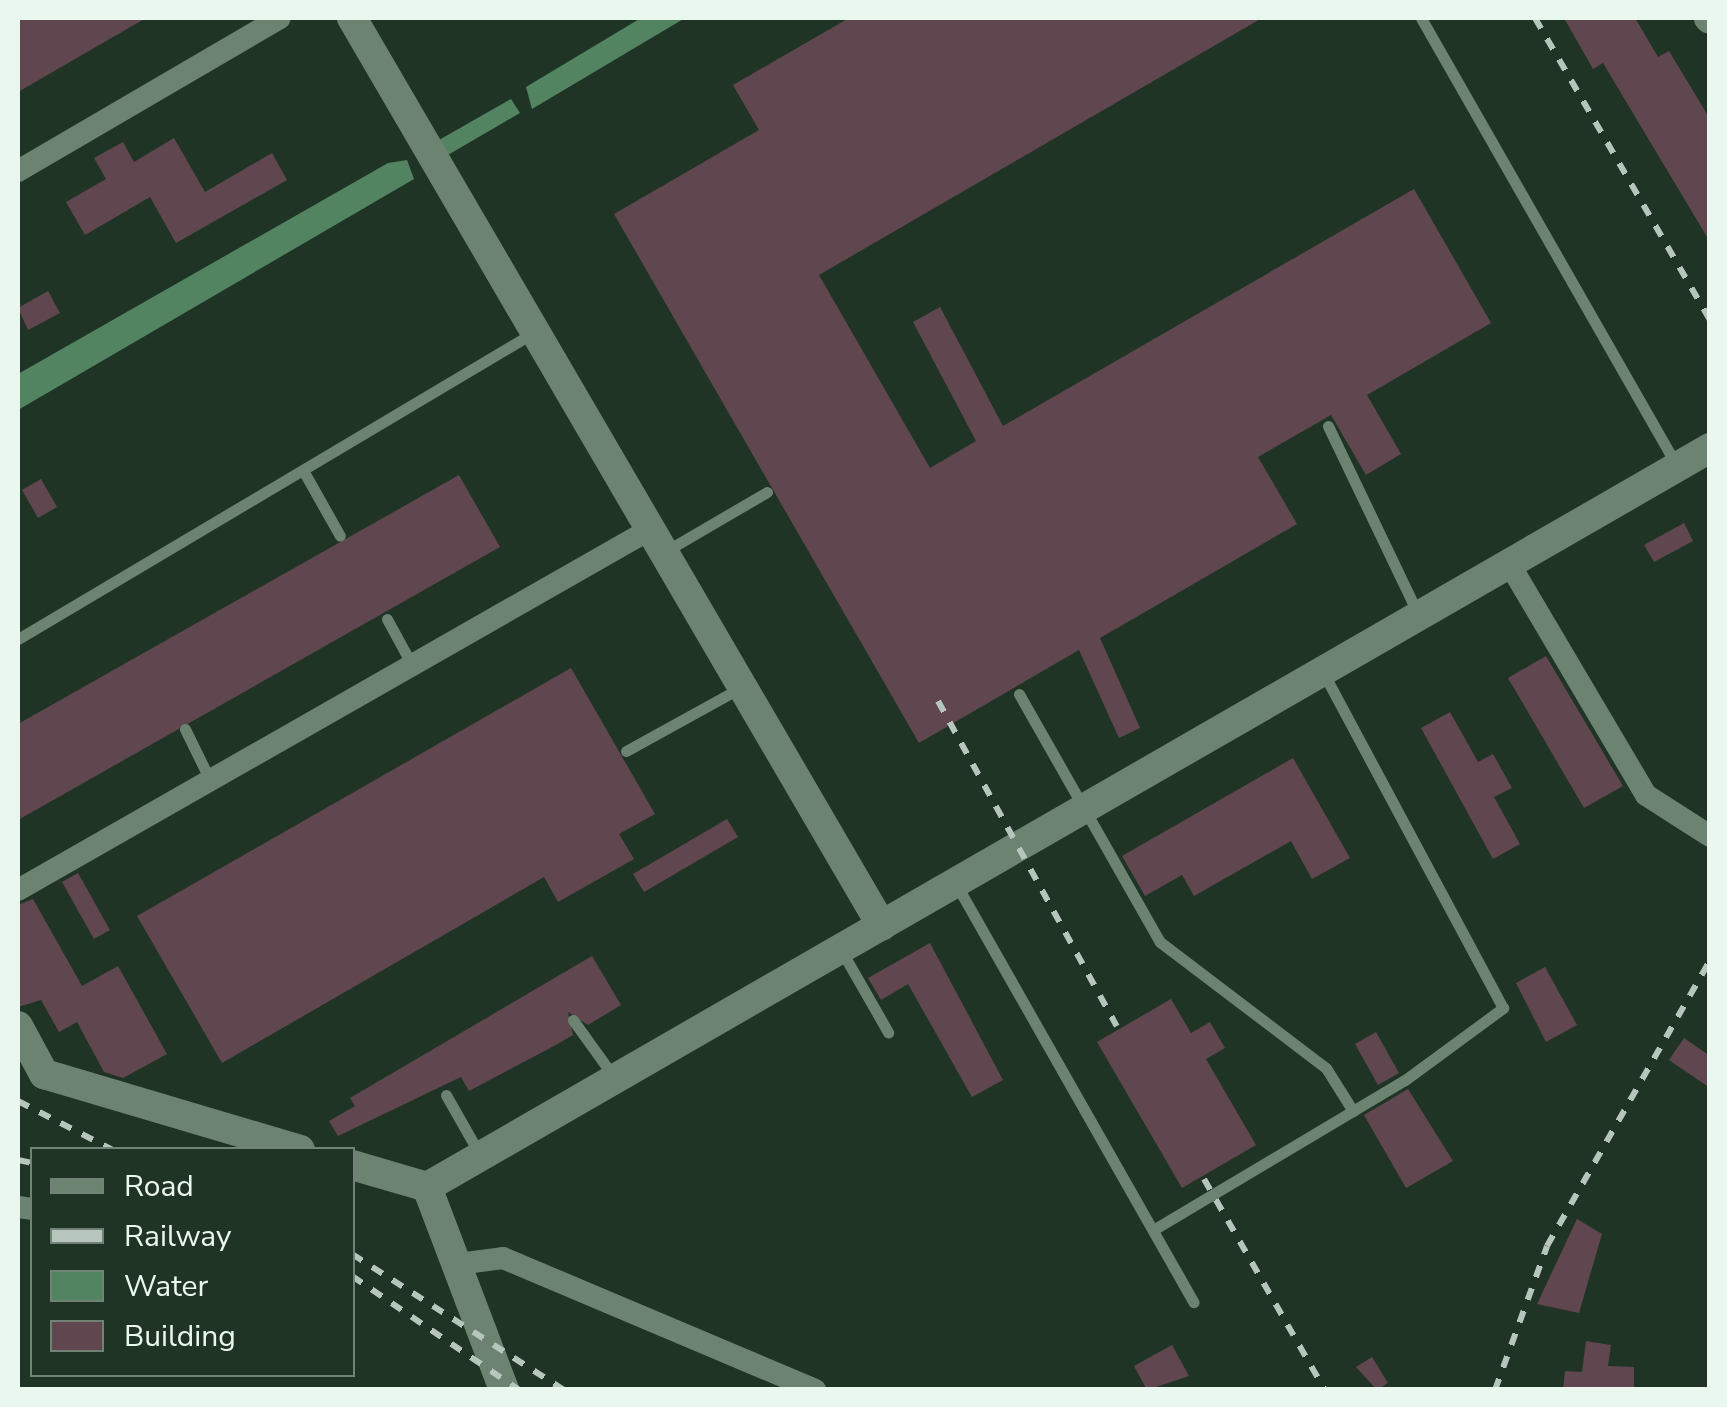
<!DOCTYPE html>
<style>
body{margin:0}
#map{position:relative;width:1727px;height:1407px;overflow:hidden;background:#203426;font-family:"Nunito Sans",sans-serif}
div>[style]{position:absolute}
[style*='--x']{left:calc(var(--x)*1px);top:calc(var(--y)*1px);width:calc(var(--w)*1px);rotate:calc(var(--a)*1deg)}
.water>*{inset:0;background:#538462}
.building>*{inset:0;background:#60464e}
.service>*{height:11px;margin:-5.5px;padding:0 5.5px;transform-origin:5.5px;border-radius:5.5px;background:#6c8372}
.minor>*{height:22px;margin:-11px;padding:0 11px;transform-origin:11px;border-radius:11px;background:#6c8372}
.tertiary>*{height:30px;margin:-15px;padding:0 15px;transform-origin:15px;border-radius:15px;background:#6c8372}
.rail>*{height:6px;margin-top:-3px;transform-origin:0;background:repeating-linear-gradient(90deg,#b7c6bc 0 12px,transparent 0 24px)}
span{translate:-50% -50%;white-space:nowrap;text-align:center;line-height:1.15;-webkit-text-stroke:10px #203426;paint-order:stroke}
.frame{position:absolute;inset:0;border:20px solid #eaf7ee;pointer-events:none}
.legend{position:absolute;left:30px;top:1147px;width:325px;height:230px;box-sizing:border-box;background:#203426;border:2px solid #718276;margin:0;padding:12px 18px;list-style:none;font-size:30px;color:#eaf7ee}
.legend li{display:flex;align-items:center;gap:20px;height:50px}
.legend b{width:50px;border:2px solid #718276}
</style>
<div id="map">
<div class="water">
<div style="clip-path:polygon(641px 18px,685px 18px,532px 109px,526px 87px)"></div>
<div style="clip-path:polygon(511px 99px,520px 113px,441px 159px,432px 144px)"></div>
<div style="clip-path:polygon(407px 160px,414px 179px,18px 410px,18px 374px,388px 163px)"></div>
</div>
<div class="building">
<div style="clip-path:polygon(18px 18px,146px 18px,18px 92px)"></div>
<div style="clip-path:polygon(849px 18px,1262px 18px,819px 275px,930px 468px,976px 441px,913px 322px,940px 307px,1003px 426px,1414px 189px,1491px 323px,1367px 395px,1401px 454px,1366px 475px,1331px 415px,1258px 457px,1297px 524px,1100px 638px,1140px 728px,1119px 738px,1079px 650px,919px 743px,614px 214px,759px 130px,733px 85px)"></div>
<div style="clip-path:polygon(1564px 18px,1635px 18px,1658px 57px,1669px 51px,1710px 119px,1710px 242px,1603px 63px,1593px 69px)"></div>
<div style="clip-path:polygon(174px 138px,205px 192px,272px 153px,287px 180px,176px 243px,150px 197px,85px 235px,66px 202px,106px 179px,94px 158px,123px 142px,134px 162px)"></div>
<div style="clip-path:polygon(48px 291px,60px 313px,28px 330px,18px 308px)"></div>
<div style="clip-path:polygon(459px 475px,500px 547px,18px 820px,18px 724px)"></div>
<div style="clip-path:polygon(41px 479px,57px 507px,38px 518px,22px 490px)"></div>
<div style="clip-path:polygon(1684px 523px,1693px 541px,1654px 562px,1644px 545px)"></div>
<div style="clip-path:polygon(1546px 656px,1623px 786px,1584px 808px,1508px 678px)"></div>
<div style="clip-path:polygon(571px 668px,655px 814px,619px 834px,634px 859px,558px 902px,544px 877px,222px 1063px,137px 916px)"></div>
<div style="clip-path:polygon(1450px 712px,1478px 762px,1493px 754px,1512px 788px,1494px 797px,1520px 844px,1493px 859px,1421px 728px)"></div>
<div style="clip-path:polygon(1293px 758px,1350px 858px,1312px 879px,1291px 841px,1194px 896px,1182px 875px,1145px 896px,1122px 856px)"></div>
<div style="clip-path:polygon(727px 819px,738px 837px,644px 892px,633px 874px)"></div>
<div style="clip-path:polygon(78px 873px,110px 930px,94px 939px,62px 882px)"></div>
<div style="clip-path:polygon(33px 899px,82px 986px,118px 966px,167px 1054px,123px 1078px,104px 1072px,77px 1022px,59px 1032px,41px 1000px,18px 1007px,18px 905px)"></div>
<div style="clip-path:polygon(930px 943px,1003px 1080px,972px 1097px,908px 984px,881px 1000px,868px 978px)"></div>
<div style="clip-path:polygon(592px 956px,621px 1005px,588px 1025px,568px 1012px,573px 1035px,554px 1046px,469px 1091px,461px 1077px,338px 1136px,329px 1121px,355px 1106px,350px 1098px)"></div>
<div style="clip-path:polygon(1545px 967px,1577px 1025px,1546px 1042px,1516px 983px)"></div>
<div style="clip-path:polygon(1171px 999px,1191px 1033px,1210px 1022px,1225px 1048px,1206px 1059px,1256px 1145px,1182px 1188px,1097px 1042px)"></div>
<div style="clip-path:polygon(1376px 1032px,1399px 1073px,1378px 1085px,1355px 1044px)"></div>
<div style="clip-path:polygon(1684px 1038px,1710px 1056px,1710px 1088px,1669px 1060px)"></div>
<div style="clip-path:polygon(1408px 1089px,1453px 1161px,1406px 1188px,1364px 1115px)"></div>
<div style="clip-path:polygon(1577px 1219px,1602px 1234px,1579px 1313px,1537px 1304px)"></div>
<div style="clip-path:polygon(1586px 1341px,1611px 1345px,1608px 1366px,1634px 1367px,1634px 1390px,1563px 1390px,1565px 1371px,1582px 1372px)"></div>
<div style="clip-path:polygon(1172px 1345px,1189px 1376px,1147px 1390px,1134px 1366px)"></div>
<div style="clip-path:polygon(1372px 1357px,1388px 1383px,1377px 1390px,1356px 1367px)"></div>
</div>
<div class="service">
<div style="--x:1421;--y:18;--w:516;--a:60.26"></div>
<div style="--x:1328;--y:426;--w:208;--a:64.4"></div>
<div style="--x:304;--y:472;--w:73;--a:60.6"></div>
<div style="--x:666;--y:551;--w:117;--a:-30.3"></div>
<div style="--x:387;--y:619;--w:52;--a:61.5"></div>
<div style="--x:18;--y:639;--w:599;--a:-30.72"></div>
<div style="--x:1019;--y:694;--w:285;--a:60.4"></div>
<div style="--x:1160;--y:942;--w:208;--a:37.2"></div>
<div style="--x:1326;--y:1068;--w:51;--a:57.9"></div>
<div style="--x:185;--y:729;--w:57;--a:63.9"></div>
<div style="--x:626;--y:751;--w:132;--a:-28.9"></div>
<div style="--x:956;--y:884;--w:481;--a:60.4"></div>
<div style="--x:841;--y:950;--w:95;--a:60.2"></div>
<div style="--x:573;--y:1020;--w:70;--a:54.3"></div>
<div style="--x:446;--y:1095;--w:67;--a:60.4"></div>
<div style="--x:1153;--y:1230;--w:293;--a:-30.8"></div>
<div style="--x:1405;--y:1080;--w:122;--a:-36.3"></div>
<div style="--x:1503;--y:1008;--w:381;--a:-118.2"></div>
</div>
<div class="minor">
<div style="--x:18;--y:171;--w:303;--a:-30.3"></div>
<div style="--x:1510;--y:565;--w:267;--a:59.4"></div>
<div style="--x:1646;--y:795;--w:76;--a:32.6"></div>
<div style="--x:18;--y:890;--w:726;--a:-29.71"></div>
<div style="--x:18;--y:1207;--w:14;--a:8"></div>
<div style="--x:458;--y:1264;--w:45;--a:-7.6"></div>
<div style="--x:503;--y:1258;--w:339;--a:22.9"></div>
</div>
<div class="tertiary">
<div style="--x:352;--y:18;--w:1051;--a:59.73"></div>
<div style="--x:1709;--y:18;--w:1;--a:45"></div>
<div style="--x:18;--y:1026;--w:55;--a:61.6"></div>
<div style="--x:44;--y:1074;--w:267;--a:16.5"></div>
<div style="--x:352;--y:1165;--w:78;--a:16.3"></div>
<div style="--x:427;--y:1187;--w:1481;--a:-29.94"></div>
<div style="--x:427;--y:1187;--w:217;--a:69.2"></div>
</div>
<div class="rail">
<div style="--x:1535;--y:18;--w:349;--a:59.9"></div>
<div style="--x:938;--y:701;--w:371;--a:61.2"></div>
<div style="--x:18;--y:1101;--w:107;--a:27.3"></div>
<div style="--x:18;--y:1160;--w:14;--a:12"></div>
<div style="--x:1204;--y:1179;--w:243;--a:60.2"></div>
<div style="--x:352;--y:1254;--w:252;--a:32.7"></div>
<div style="--x:352;--y:1276;--w:202;--a:34.3"></div>
<div style="--x:1495;--y:1390;--w:153;--a:-70.1"></div>
<div style="--x:1547;--y:1246;--w:329;--a:-60.3"></div>
</div>
<div class="frame"></div>
<ul class="legend">
<li><b style="height:12px;background:#6c8372"></b>Road</li>
<li><b style="height:12px;background:#b7c6bc"></b>Railway</li>
<li><b style="height:28px;background:#538462"></b>Water</li>
<li><b style="height:28px;background:#60464e"></b>Building</li>
</ul>
</div>
